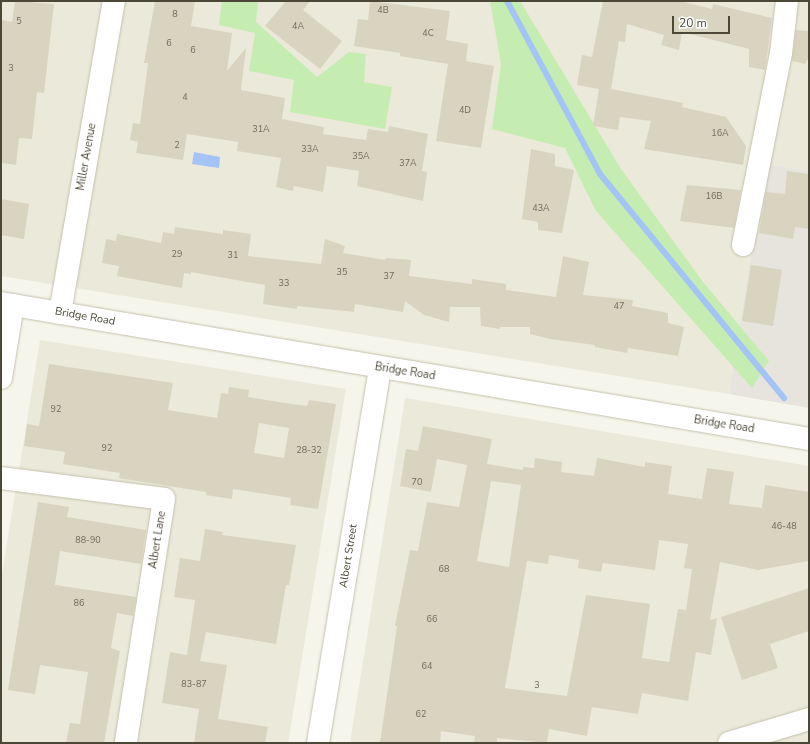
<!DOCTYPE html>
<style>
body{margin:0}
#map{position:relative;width:810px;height:744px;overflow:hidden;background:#f6f5eb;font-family:"Nunito Sans",sans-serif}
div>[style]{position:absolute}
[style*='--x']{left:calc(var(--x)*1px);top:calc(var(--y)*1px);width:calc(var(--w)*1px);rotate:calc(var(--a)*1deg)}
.residential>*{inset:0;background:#ebe9d9}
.industrial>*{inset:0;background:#e6e4dc}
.green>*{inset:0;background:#c6edb1}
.water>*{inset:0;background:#a4c3f6}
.stream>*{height:6px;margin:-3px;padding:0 3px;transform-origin:3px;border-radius:3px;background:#a4c3f6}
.building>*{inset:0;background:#d9d4bf}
.roads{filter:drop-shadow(0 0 1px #c3c0ac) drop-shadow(0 0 1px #c3c0ac)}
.minor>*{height:22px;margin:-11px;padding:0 11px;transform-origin:11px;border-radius:11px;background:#fff}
span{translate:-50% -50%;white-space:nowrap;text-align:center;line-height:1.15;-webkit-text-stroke:3px #fff;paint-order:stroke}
.number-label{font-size:9px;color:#6f6b5a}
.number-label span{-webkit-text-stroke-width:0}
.street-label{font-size:11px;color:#4c4838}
.frame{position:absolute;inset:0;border:2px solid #4c4838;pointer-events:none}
.scale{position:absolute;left:672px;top:16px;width:58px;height:18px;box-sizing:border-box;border:2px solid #4c4838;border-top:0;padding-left:5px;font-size:12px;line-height:14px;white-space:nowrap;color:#4c4838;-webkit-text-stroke:3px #fff;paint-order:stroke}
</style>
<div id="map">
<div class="residential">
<div style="clip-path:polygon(1px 1px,809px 1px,809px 171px,765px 164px,729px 394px,1px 276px)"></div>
<div style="clip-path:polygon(40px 340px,346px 389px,288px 743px,1px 743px,1px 580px)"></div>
<div style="clip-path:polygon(405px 398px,809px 466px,809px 743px,350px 743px)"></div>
</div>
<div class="industrial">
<div style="clip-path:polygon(765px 164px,809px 171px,809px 408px,729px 394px)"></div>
</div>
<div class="green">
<div style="clip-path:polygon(222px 1px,258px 1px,256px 22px,317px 77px,349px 52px,366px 54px,364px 82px,392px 87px,385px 129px,290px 112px,294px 80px,249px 71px,255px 33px,219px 25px)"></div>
<div style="clip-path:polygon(490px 1px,520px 1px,621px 169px,703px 282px,769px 361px,752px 388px,596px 211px,565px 148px,492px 129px,501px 64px)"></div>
</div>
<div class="water">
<div style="clip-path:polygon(194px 152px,220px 157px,219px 168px,192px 164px)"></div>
</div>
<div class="stream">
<div style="--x:507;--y:1;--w:196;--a:61.7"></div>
<div style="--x:600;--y:174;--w:290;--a:50.6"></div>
</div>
<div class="building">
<div style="clip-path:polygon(15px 1px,54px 4px,44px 93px,37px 92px,32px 139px,19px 138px,16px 165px,1px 163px,1px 20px,12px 22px)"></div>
<div style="clip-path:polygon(155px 1px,195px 1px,191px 26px,232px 33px,227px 71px,246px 48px,241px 90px,285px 98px,282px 119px,324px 127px,323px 134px,366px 140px,368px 129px,388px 132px,389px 126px,428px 134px,422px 171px,427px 172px,423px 201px,357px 186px,359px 171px,327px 166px,323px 192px,294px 186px,293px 191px,276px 187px,281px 158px,237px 151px,238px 142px,187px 134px,183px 160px,136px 153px,138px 142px,130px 140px,133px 123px,140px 124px,148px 63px,144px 63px)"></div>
<div style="clip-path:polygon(286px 1px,310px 1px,303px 10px,342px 41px,320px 69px,265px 26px)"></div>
<div style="clip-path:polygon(370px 1px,450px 11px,446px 40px,468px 44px,466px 61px,494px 66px,481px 148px,436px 141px,448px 64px,400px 56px,400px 53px,354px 46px,358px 19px,368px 20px)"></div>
<div style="clip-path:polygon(603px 1px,680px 1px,712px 9px,713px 4px,772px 18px,765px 70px,749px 67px,749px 49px,682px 32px,679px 50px,661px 45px,664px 35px,627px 24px,625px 42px,619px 41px,611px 89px,683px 103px,682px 107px,726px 117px,746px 146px,743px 165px,644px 149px,651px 121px,620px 117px,618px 130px,593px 126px,599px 89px,577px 85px,582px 55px,592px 57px)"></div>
<div style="clip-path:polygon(796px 30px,809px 31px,809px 57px,805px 64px,792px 61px)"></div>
<div style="clip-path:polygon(531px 149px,555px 154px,555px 166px,574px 170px,562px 233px,538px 230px,538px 222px,522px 219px)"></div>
<div style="clip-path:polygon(787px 171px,809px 174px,809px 229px,795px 227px,793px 239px,759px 233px,766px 192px,785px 194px)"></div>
<div style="clip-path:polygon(687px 185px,741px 190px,734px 228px,680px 221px)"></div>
<div style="clip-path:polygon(1px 199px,29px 204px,24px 239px,1px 235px)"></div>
<div style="clip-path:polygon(175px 227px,223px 234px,223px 230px,251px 234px,248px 256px,321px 264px,325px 239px,345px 246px,343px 253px,385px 260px,386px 258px,411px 260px,409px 276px,472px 284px,472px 279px,506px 284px,506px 290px,556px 297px,563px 256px,589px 262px,583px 295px,633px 300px,632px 306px,668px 313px,668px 323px,684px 327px,678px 356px,628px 348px,627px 353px,595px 347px,595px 345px,550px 339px,530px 334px,530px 327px,500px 327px,500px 329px,481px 326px,480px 307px,450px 307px,449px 322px,424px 315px,405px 301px,403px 312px,355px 304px,354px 312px,297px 306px,297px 309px,263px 304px,265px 285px,191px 272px,191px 274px,184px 273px,182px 288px,117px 276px,119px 266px,102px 263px,106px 239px,116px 241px,117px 234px,161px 243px,163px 232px,174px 234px)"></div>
<div style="clip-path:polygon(751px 265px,782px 270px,773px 326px,742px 321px)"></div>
<div style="clip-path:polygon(evenodd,49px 364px,173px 383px,168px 410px,217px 418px,221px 393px,228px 394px,229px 387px,249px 390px,248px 397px,285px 403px,307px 406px,309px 400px,336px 404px,318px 509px,290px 505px,291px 498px,233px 489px,232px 499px,206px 495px,206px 492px,119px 478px,120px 473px,63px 464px,65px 452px,24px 446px,27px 424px,39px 426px,49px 364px,259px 423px,289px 428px,284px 458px,254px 453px,259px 423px)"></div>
<div style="clip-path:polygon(evenodd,423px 426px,492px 439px,487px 464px,523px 470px,523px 467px,534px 468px,535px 458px,562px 462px,561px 472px,594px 476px,597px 458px,645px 467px,645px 462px,672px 466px,668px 494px,702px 499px,707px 468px,734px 472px,729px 504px,762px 508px,765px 485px,809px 492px,809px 561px,758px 570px,720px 562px,710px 620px,717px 618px,711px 655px,696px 652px,688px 701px,642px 693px,638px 714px,592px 707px,587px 736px,549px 729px,547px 743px,497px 738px,497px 743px,474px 743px,475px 736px,441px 731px,440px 743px,380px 743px,397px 626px,395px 626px,410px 550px,418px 551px,427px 502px,459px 507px,467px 465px,437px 459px,431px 492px,400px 486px,406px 449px,418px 451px,423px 426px,491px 481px,521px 485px,509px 567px,477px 561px,491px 481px,423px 426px,659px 540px,688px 544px,684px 568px,692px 569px,686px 610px,678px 609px,669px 662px,642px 658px,650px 604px,586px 595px,567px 696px,505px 688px,527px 561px,548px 564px,549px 555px,579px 560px,578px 568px,601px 572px,603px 563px,655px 570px,659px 540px)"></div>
<div style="clip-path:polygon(38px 502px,69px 507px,67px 517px,146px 530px,141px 564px,60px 551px,55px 585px,136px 597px,133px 616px,117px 613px,111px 648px,120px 651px,104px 743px,66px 743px,70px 723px,80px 724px,88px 672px,40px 665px,35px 694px,8px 690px)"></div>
<div style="clip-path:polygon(205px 529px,223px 532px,222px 535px,296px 545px,289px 585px,286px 585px,276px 644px,206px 632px,200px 661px,227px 665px,218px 719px,268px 727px,265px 743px,194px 743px,199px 709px,162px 703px,170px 652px,187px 655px,195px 600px,174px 597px,180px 558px,200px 561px)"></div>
<div style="clip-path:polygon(809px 588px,809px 631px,770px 644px,778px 668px,742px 680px,721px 617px)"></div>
</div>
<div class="roads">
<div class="minor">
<div style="--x:743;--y:245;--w:196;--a:-78.8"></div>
<div style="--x:781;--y:53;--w:52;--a:-83.4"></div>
<div style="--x:1;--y:303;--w:819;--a:9.55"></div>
<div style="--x:60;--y:313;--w:317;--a:-80.2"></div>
<div style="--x:1;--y:378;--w:74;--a:-80.7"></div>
<div style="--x:1;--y:478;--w:164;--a:7.3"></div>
<div style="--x:164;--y:499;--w:247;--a:98.9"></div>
<div style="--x:318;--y:743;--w:380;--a:-80.6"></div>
<div style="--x:729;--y:743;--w:84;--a:-16.7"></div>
</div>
</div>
<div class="number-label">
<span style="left:383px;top:10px">4B</span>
<span style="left:175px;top:14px">8</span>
<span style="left:19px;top:21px">5</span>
<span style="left:298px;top:26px">4A</span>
<span style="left:428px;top:33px">4C</span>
<span style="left:169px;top:43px">6</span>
<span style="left:193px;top:50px">6</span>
<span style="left:11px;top:68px">3</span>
<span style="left:185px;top:97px">4</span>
<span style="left:465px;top:110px">4D</span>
<span style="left:261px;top:129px">31A</span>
<span style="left:720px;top:133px">16A</span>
<span style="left:177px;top:145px">2</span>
<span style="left:310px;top:149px">33A</span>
<span style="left:361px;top:156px">35A</span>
<span style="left:408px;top:163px">37A</span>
<span style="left:714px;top:196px">16B</span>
<span style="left:541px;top:208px">43A</span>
<span style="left:177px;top:254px">29</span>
<span style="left:233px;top:255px">31</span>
<span style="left:342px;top:272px">35</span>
<span style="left:389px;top:276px">37</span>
<span style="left:284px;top:283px">33</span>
<span style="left:619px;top:306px">47</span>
<span style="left:56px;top:409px">92</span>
<span style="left:107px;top:448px">92</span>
<span style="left:309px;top:450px">28-32</span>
<span style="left:417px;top:482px">70</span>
<span style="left:784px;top:526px">46-48</span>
<span style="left:88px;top:540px">88-90</span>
<span style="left:444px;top:569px">68</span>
<span style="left:79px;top:603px">86</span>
<span style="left:432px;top:619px">66</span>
<span style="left:427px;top:666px">64</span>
<span style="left:194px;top:684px">83-87</span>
<span style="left:537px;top:685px">3</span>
<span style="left:421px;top:714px">62</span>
</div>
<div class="street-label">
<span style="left:87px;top:157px;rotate:-80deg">Miller Avenue</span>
<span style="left:85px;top:317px;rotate:10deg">Bridge Road</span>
<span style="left:405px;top:372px;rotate:9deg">Bridge Road</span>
<span style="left:724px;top:425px;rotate:9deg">Bridge Road</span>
<span style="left:158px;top:540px;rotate:-81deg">Albert Lane</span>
<span style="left:349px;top:556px;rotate:-81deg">Albert Street</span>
</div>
<div class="frame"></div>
<div class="scale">20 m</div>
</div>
